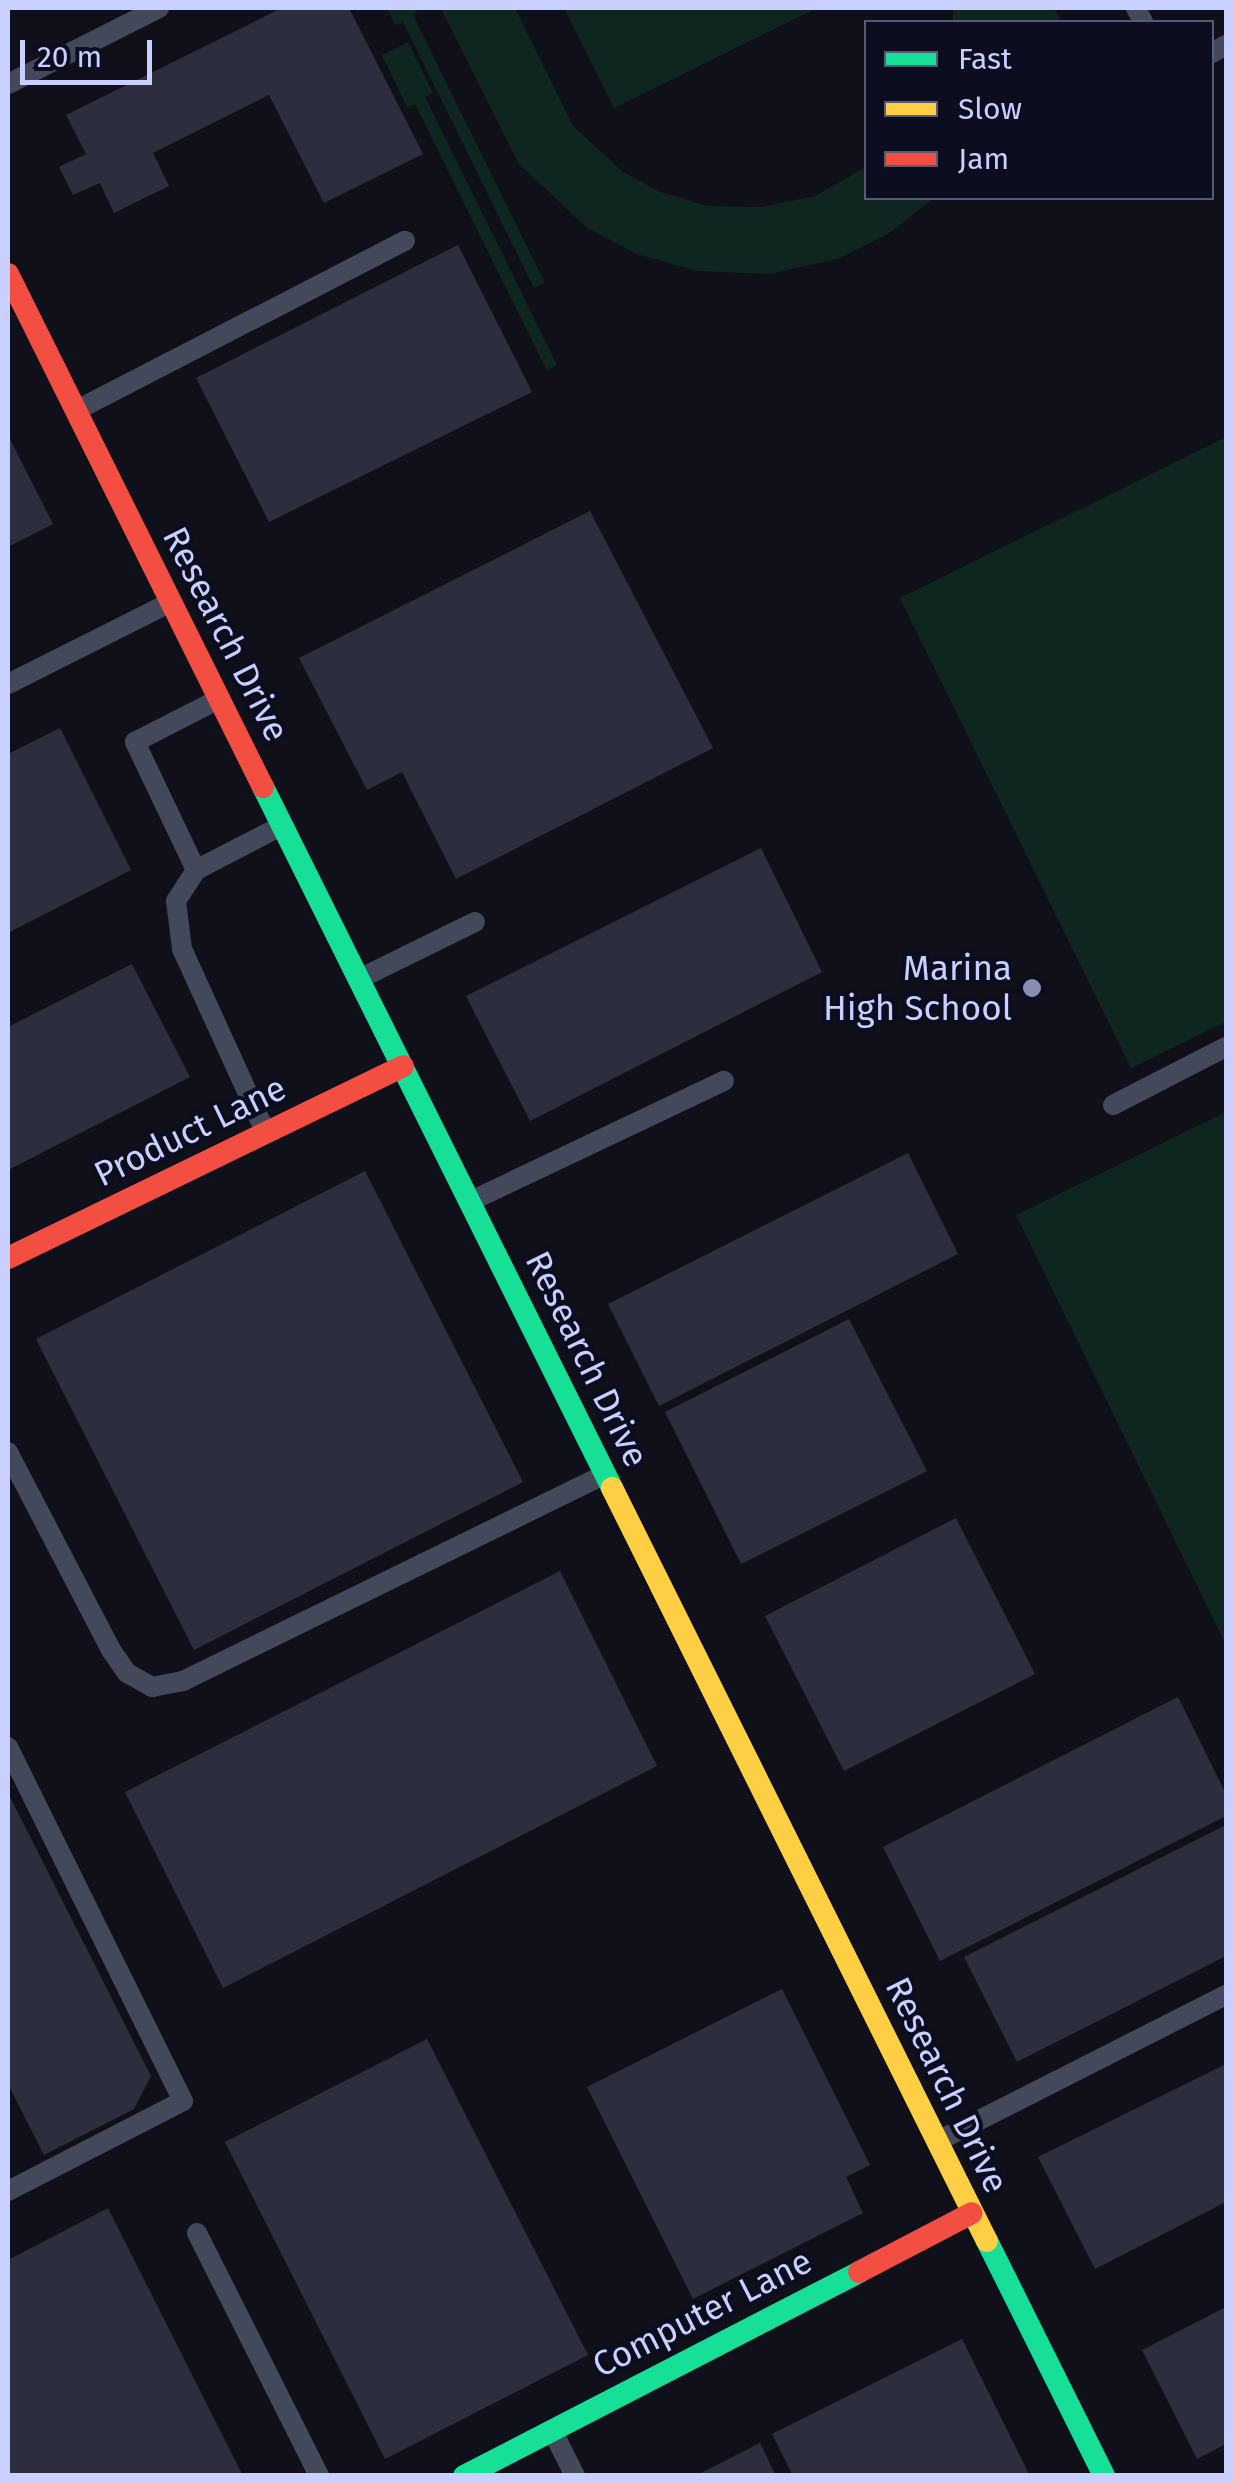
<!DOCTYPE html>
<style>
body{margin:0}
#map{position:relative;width:1234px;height:2483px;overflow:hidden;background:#10101a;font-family:"Fira Sans",sans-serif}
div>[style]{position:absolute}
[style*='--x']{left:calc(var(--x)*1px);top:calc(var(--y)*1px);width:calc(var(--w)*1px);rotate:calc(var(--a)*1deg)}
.green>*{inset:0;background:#0f2520}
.building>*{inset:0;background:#2d2e3d}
.lane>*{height:20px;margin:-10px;padding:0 10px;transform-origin:10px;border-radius:10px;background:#44485b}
.fast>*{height:22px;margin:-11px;padding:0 11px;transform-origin:11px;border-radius:11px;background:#16e098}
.slow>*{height:22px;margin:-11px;padding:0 11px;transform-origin:11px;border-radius:11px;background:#ffcf43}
.jam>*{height:22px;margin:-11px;padding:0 11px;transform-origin:11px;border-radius:11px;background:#f24e42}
.dots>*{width:28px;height:28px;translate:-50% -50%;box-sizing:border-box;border:5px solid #0c0d1e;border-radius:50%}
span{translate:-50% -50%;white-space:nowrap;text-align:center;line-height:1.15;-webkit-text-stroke:8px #0c0d1e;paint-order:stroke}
.street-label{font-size:35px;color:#c9cfff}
.poi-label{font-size:35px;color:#c9cfff}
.right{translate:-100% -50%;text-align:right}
.frame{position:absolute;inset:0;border:10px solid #c9cfff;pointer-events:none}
.legend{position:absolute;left:864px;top:20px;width:350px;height:180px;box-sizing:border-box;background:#0c0d1e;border:2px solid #585b78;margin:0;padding:12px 18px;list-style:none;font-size:30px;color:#c9cfff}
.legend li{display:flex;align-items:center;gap:20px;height:50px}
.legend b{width:50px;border:2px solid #585b78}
.scale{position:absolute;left:20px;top:40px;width:132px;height:45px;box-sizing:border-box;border:5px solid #c9cfff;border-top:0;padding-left:12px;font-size:30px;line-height:35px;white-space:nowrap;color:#c9cfff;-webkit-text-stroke:8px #0c0d1e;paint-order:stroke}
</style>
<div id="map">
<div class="green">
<div style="clip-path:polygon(387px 8px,419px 8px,413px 15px,545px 283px,534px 288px,403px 22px,395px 25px)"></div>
<div style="clip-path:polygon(441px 8px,515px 8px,573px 126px,623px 172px,661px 192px,707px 206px,761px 207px,815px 196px,866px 167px,866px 198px,934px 198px,888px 234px,837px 259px,768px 274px,697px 271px,637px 254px,587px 228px,519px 164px)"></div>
<div style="clip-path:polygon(564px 8px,817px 8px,614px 108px)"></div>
<div style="clip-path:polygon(953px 8px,1054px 8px,1061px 22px,953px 22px)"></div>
<div style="clip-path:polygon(408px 42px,433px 93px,425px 97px,557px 365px,547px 371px,415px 104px,407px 107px,382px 55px)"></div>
<div style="clip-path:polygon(1226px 437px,1226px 1022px,1131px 1068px,900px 598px)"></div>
<div style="clip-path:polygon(1226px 1112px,1226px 1645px,1016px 1215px)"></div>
</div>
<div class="building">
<div style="clip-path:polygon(282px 8px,349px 8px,423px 154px,324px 203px,269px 95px,153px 153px,169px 186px,114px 213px,100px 183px,73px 195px,59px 167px,86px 154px,66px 115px)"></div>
<div style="clip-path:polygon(458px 245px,532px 392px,269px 522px,196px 378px)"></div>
<div style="clip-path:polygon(8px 435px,53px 524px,8px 547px)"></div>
<div style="clip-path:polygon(590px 511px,713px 748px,456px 879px,402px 772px,367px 790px,299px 658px)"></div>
<div style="clip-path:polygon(60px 728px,131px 870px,8px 933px,8px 754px)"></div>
<div style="clip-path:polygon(761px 848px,822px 972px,530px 1121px,466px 996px)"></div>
<div style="clip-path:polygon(132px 964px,190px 1077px,8px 1170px,8px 1027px)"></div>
<div style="clip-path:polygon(908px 1153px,958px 1254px,659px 1406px,608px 1304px)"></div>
<div style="clip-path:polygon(365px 1171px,523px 1482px,194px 1650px,36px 1339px)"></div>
<div style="clip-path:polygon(849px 1319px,927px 1471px,741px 1564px,665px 1412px)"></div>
<div style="clip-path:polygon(956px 1518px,1035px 1674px,844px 1771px,765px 1616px)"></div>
<div style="clip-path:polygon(560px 1571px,657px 1766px,223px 1988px,125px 1792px)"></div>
<div style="clip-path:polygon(1178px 1697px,1226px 1794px,1226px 1816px,940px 1961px,883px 1847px)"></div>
<div style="clip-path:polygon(8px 1793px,151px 2076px,134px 2109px,44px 2155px,8px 2084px)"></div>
<div style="clip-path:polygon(1226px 1825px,1226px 1956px,1017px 2062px,964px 1957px)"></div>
<div style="clip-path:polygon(782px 1989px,870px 2165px,846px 2177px,863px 2213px,693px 2299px,587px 2087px)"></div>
<div style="clip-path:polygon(427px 2039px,588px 2355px,385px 2459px,225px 2142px)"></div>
<div style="clip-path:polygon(1226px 2064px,1226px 2202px,1095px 2269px,1038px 2157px)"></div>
<div style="clip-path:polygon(108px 2208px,243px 2476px,8px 2476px,8px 2260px)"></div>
<div style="clip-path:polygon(1226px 2307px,1226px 2444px,1197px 2459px,1142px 2350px)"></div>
<div style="clip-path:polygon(962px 2339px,1030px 2476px,793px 2476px,772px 2434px)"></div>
<div style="clip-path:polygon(760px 2443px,776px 2476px,695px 2476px)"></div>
</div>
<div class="lane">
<div style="--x:1136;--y:8;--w:16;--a:63"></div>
<div style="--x:1212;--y:53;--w:16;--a:-30"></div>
<div style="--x:8;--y:84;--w:169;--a:-26.7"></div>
<div style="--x:77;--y:410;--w:369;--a:-27.3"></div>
<div style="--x:8;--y:684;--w:180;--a:-26.7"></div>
<div style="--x:196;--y:870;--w:142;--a:-115.5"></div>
<div style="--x:135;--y:742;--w:94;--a:-27.1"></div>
<div style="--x:361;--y:978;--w:127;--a:-26.2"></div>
<div style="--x:1113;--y:1105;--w:127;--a:-27.2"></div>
<div style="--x:265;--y:1131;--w:200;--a:-114.5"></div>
<div style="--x:182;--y:949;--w:48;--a:-97.1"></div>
<div style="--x:176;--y:901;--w:37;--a:-57"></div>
<div style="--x:196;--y:870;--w:96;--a:-27.4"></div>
<div style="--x:471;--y:1201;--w:280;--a:-25.4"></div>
<div style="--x:8;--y:1452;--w:223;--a:62.5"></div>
<div style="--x:111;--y:1650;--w:28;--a:55"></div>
<div style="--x:127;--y:1673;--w:29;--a:29"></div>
<div style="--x:152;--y:1687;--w:32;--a:-11"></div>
<div style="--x:183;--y:1681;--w:468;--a:-26.1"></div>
<div style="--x:8;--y:1747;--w:395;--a:63.7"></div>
<div style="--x:183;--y:2101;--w:197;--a:152.8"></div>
<div style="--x:938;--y:2141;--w:323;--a:-26.9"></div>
<div style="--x:197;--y:2233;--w:272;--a:63.3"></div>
<div style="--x:553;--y:2432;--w:49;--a:63.4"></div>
</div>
<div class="fast">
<div style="--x:263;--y:787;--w:783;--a:63.53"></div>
<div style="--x:987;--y:2241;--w:263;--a:63.5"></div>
<div style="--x:464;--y:2476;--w:445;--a:-27.3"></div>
</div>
<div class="slow">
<div style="--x:612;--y:1488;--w:841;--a:63.53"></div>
</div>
<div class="jam">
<div style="--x:8;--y:274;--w:573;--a:63.57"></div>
<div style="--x:8;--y:1258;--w:439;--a:-25.9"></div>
<div style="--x:859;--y:2272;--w:127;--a:-27.6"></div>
</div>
<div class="dots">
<div style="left:1032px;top:988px;background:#888caf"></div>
</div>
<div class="street-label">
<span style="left:226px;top:634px;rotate:63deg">Research Drive</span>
<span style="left:190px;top:1131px;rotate:-26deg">Product Lane</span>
<span style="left:587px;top:1359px;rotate:64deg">Research Drive</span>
<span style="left:947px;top:2085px;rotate:64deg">Research Drive</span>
<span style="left:702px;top:2313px;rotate:-27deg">Computer Lane</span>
</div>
<div class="poi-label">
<span class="right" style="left:1012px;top:988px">Marina<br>High School</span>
</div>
<div class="frame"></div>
<ul class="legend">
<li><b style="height:12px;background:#16e098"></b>Fast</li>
<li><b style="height:12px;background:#ffcf43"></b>Slow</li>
<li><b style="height:12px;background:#f24e42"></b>Jam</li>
</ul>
<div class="scale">20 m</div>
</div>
